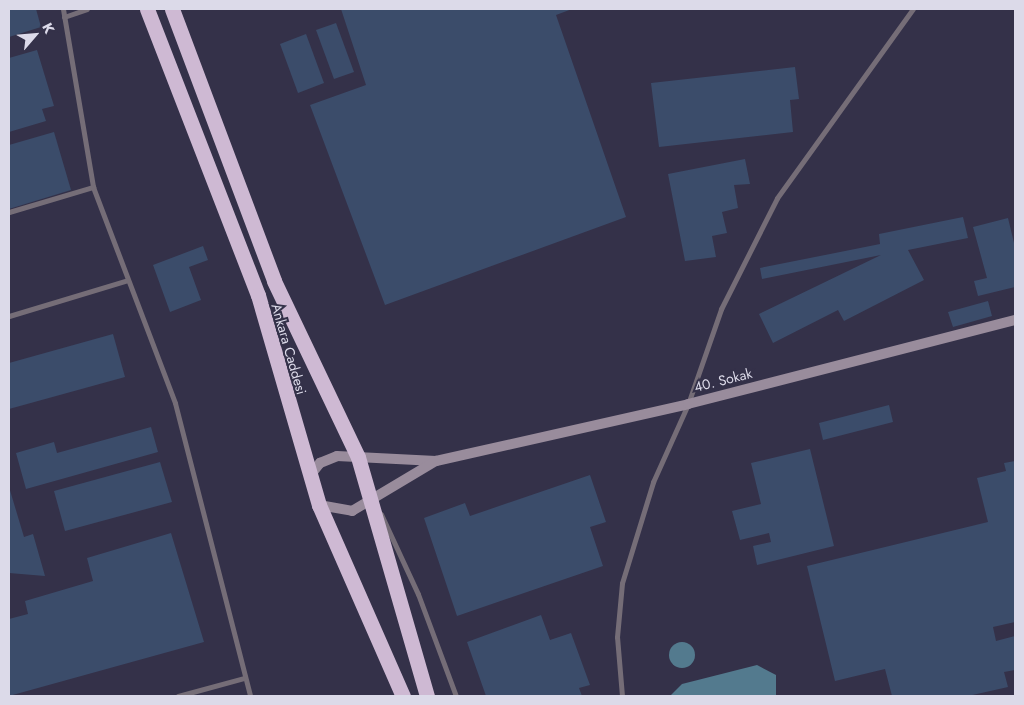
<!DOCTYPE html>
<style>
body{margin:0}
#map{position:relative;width:1024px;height:705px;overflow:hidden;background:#343149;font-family:Jost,sans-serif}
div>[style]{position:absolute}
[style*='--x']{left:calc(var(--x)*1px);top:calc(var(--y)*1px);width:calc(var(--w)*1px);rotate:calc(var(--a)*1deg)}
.water>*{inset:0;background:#537a8e}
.round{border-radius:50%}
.building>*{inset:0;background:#3b4c6a}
.lane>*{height:5px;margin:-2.5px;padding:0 2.5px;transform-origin:2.5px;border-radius:2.5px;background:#756d77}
.secondary>*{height:10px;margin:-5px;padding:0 5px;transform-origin:5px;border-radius:5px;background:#998c9c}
.highway>*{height:15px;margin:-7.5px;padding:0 7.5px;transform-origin:7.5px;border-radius:7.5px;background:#ceb9d3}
span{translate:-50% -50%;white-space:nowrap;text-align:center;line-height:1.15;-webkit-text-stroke:4px #343149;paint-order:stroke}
.street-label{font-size:14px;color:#dcdae9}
.frame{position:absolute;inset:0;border:10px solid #dcdae9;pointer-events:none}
.north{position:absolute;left:10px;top:10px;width:50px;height:50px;-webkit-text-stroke:4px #343149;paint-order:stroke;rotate:63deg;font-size:14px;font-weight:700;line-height:20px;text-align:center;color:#dcdae9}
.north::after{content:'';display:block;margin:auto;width:18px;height:22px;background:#dcdae9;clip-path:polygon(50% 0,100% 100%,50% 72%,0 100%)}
</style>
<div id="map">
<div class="water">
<div class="round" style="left:669px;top:642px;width:26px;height:26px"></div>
<div style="clip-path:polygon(757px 665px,776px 675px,776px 696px,670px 696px,682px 684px)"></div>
</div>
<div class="building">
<div style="clip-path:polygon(9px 9px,36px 9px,41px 27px,9px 37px)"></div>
<div style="clip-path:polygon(341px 9px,572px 9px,556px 15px,626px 217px,385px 305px,310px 105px,366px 85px)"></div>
<div style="clip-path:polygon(336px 23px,354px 72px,334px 79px,316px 30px)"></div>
<div style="clip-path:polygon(306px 34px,324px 83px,298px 93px,280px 44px)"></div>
<div style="clip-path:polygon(37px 50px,54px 106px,42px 109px,46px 121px,9px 132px,9px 58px)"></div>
<div style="clip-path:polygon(795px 67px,799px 99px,790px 100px,793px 132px,659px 147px,651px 83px)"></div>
<div style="clip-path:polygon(54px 132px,71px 190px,9px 209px,9px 145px)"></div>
<div style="clip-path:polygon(745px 159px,750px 184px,734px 185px,738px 208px,722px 212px,727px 233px,712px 236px,716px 257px,685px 261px,668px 174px)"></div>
<div style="clip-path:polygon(963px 217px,968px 238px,908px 250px,924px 280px,844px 321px,838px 310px,773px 343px,759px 314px,881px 255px,762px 279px,760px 268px,880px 244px,879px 234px)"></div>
<div style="clip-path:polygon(1008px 218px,1015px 247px,1015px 287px,978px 296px,974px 281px,987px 278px,973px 227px)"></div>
<div style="clip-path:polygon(203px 246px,208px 260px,189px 267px,201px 300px,170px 312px,153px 265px)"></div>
<div style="clip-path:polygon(988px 301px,992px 316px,953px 327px,948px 312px)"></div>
<div style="clip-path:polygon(113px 334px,125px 377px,9px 409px,9px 363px)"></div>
<div style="clip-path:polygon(889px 405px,893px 422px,823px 440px,819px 423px)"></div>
<div style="clip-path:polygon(151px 427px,158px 452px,26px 489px,16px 453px,54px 442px,57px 453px)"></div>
<div style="clip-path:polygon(810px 449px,834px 546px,757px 565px,753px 546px,771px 542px,769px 533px,740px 540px,732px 511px,761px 504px,751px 463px)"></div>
<div style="clip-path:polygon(1015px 461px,1015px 622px,993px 627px,996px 641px,1015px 636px,1015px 670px,1004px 672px,1008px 687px,968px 696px,892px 696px,885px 669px,835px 681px,807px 566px,988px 522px,977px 478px,1006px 471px,1004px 463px)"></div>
<div style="clip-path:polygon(160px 462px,172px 502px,65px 531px,54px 491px)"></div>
<div style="clip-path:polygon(590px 475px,606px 522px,590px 527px,603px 566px,457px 616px,424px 518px,465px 503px,470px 516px)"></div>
<div style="clip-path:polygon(9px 487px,24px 537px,33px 534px,45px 576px,9px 573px)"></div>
<div style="clip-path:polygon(171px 533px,204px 642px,9px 696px,9px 619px,28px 614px,25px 601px,93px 581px,87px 558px)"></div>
<div style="clip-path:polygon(541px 615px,550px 640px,571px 633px,590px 685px,579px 688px,582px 696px,486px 696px,467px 642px)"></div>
</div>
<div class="lane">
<div style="--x:63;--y:9;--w:181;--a:80.4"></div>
<div style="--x:93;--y:187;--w:231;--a:69.2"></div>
<div style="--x:175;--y:403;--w:302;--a:75.6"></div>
<div style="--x:64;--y:17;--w:24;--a:-19"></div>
<div style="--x:9;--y:212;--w:88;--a:-16.6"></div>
<div style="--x:9;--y:316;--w:124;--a:-16.8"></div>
<div style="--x:381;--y:514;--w:88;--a:65.2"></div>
<div style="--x:418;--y:594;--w:109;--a:69.6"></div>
<div style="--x:178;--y:696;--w:68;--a:-15.3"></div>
<div style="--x:622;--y:696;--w:59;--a:-94.8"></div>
<div style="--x:617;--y:637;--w:54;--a:-84.7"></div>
<div style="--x:622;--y:583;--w:106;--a:-72.9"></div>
<div style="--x:653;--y:482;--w:85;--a:-65.8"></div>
<div style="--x:688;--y:404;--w:101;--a:-70.8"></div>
<div style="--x:721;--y:309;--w:124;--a:-63.2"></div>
<div style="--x:777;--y:198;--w:233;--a:-54.3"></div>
</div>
<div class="secondary">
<div style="--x:309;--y:477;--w:18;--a:-52"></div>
<div style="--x:320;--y:463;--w:18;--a:-22"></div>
<div style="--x:337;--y:456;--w:99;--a:2.9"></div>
<div style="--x:436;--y:461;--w:258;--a:-12.7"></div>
<div style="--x:688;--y:404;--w:338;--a:-14.4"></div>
<div style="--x:319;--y:505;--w:34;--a:10"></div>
<div style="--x:352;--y:511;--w:98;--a:-30.8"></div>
</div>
<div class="highway">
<div style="--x:147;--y:9;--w:307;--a:68.8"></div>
<div style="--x:258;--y:295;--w:219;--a:73.8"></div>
<div style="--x:319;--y:505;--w:209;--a:66.3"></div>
<div style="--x:172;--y:9;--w:290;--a:69.4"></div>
<div style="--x:274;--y:281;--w:195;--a:64.5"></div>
<div style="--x:358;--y:457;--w:249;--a:73.9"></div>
</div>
<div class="street-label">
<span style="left:289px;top:349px;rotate:74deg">Ankara Caddesi</span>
<span style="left:723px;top:380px;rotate:-14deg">40. Sokak</span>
</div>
<div class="frame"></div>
<div class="north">K</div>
</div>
